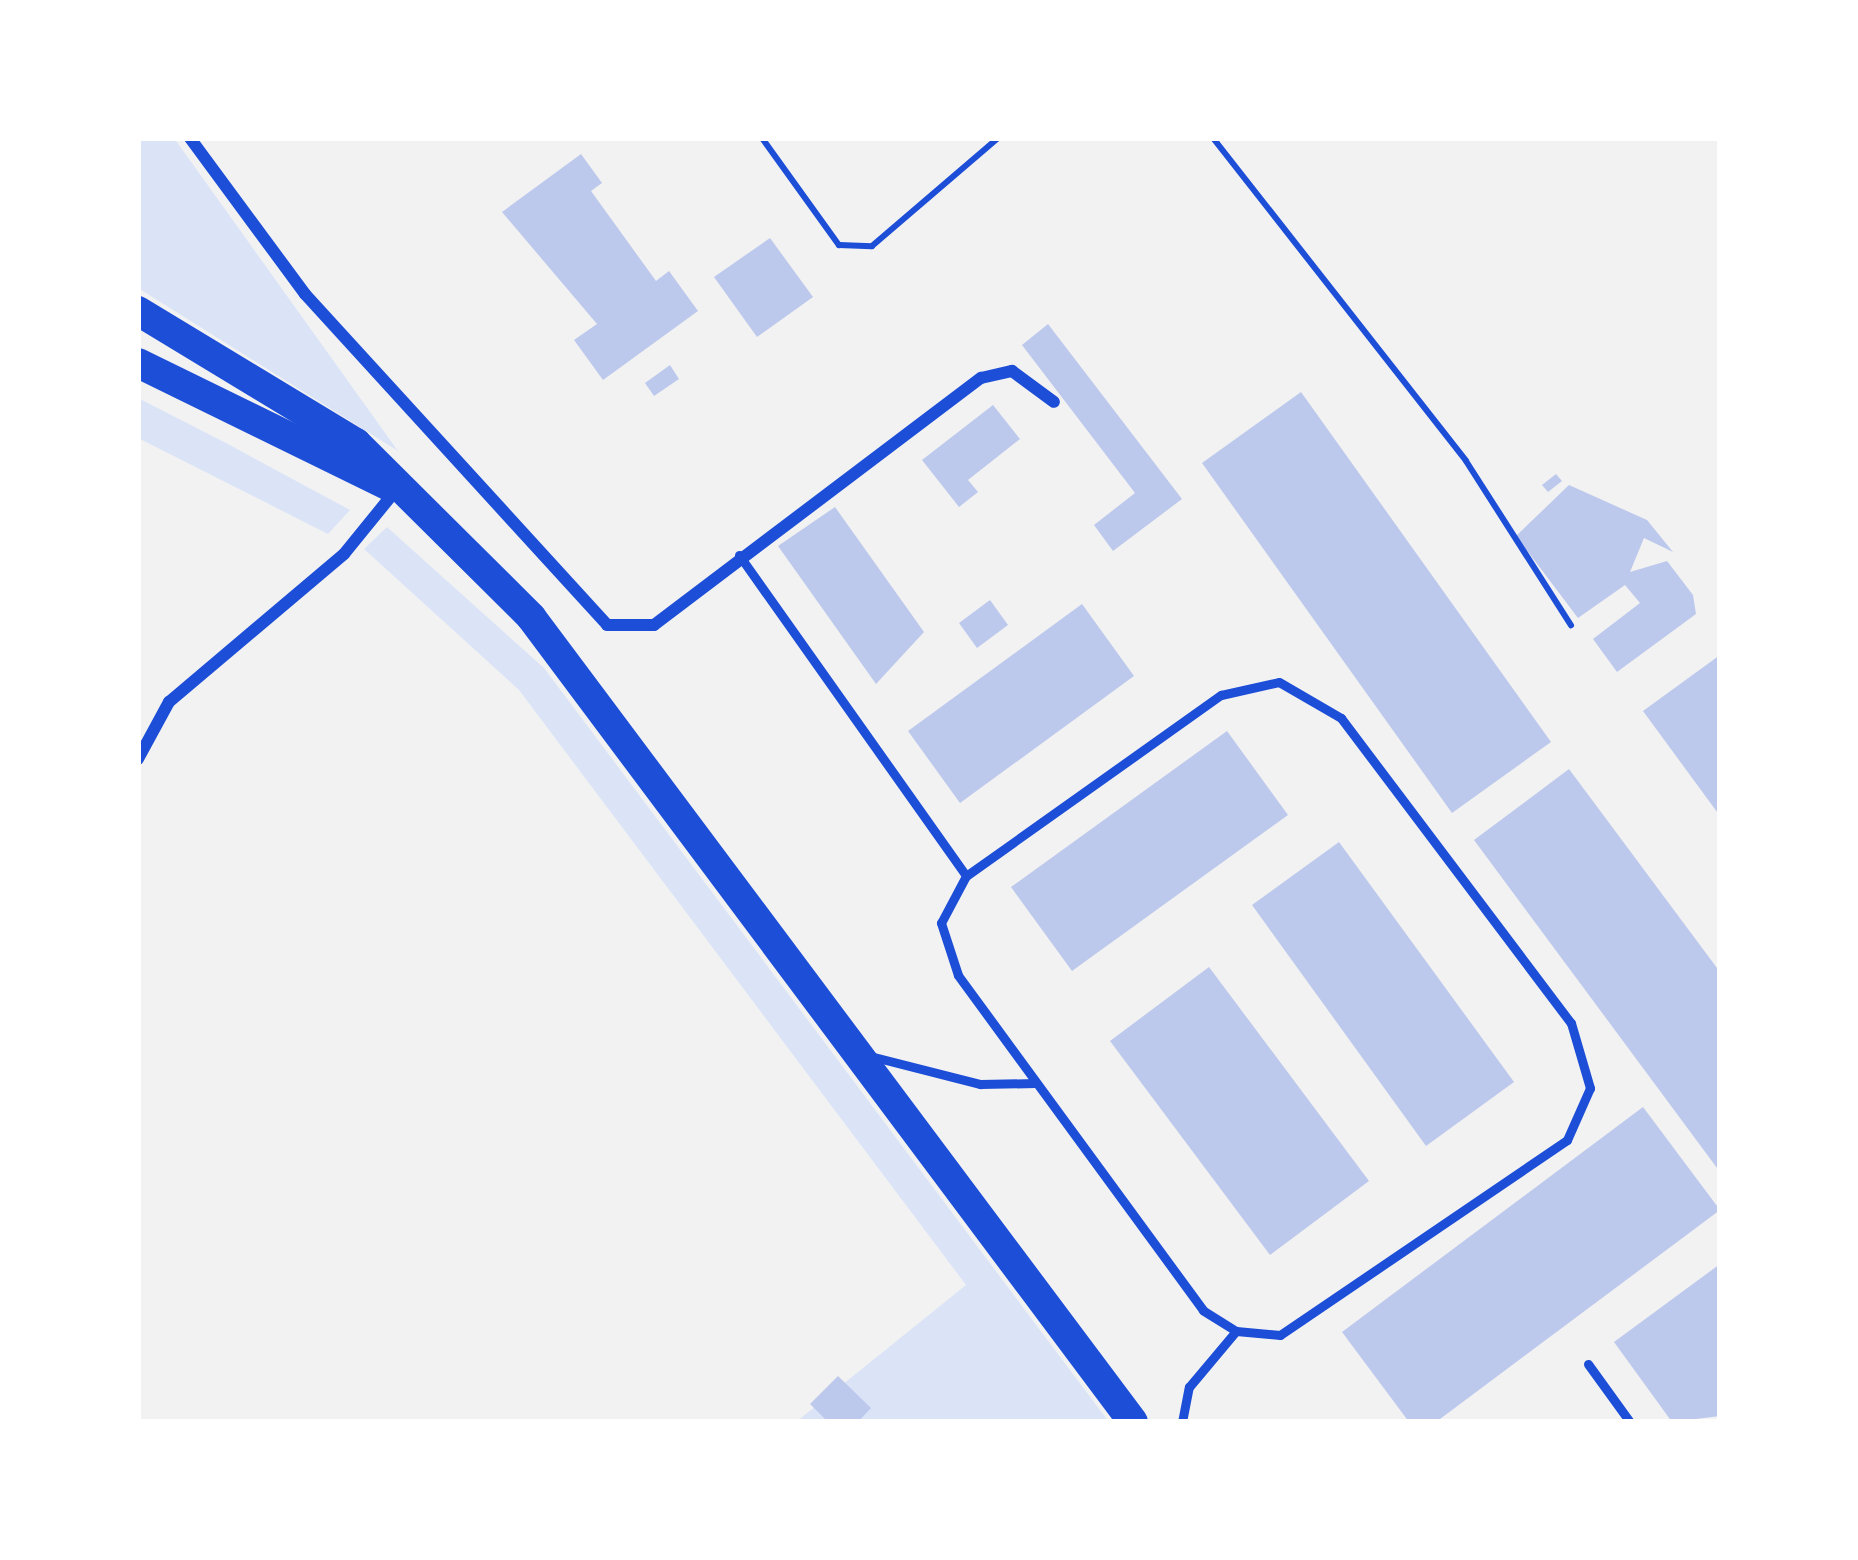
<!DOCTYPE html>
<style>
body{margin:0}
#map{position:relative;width:1858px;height:1560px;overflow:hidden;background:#f2f2f2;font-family:Roboto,sans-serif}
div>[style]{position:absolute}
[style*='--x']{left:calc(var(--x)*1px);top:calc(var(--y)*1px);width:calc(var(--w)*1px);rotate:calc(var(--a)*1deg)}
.green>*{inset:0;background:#dbe4f7}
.building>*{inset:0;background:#bdc9ec}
.path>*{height:6px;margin:-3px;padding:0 3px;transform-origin:3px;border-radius:3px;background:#1d4ed8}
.service>*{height:9px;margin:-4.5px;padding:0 4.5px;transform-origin:4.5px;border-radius:4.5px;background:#1d4ed8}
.minor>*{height:12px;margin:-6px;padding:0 6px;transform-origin:6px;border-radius:6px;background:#1d4ed8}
.primary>*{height:30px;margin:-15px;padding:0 15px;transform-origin:15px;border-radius:15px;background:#1d4ed8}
span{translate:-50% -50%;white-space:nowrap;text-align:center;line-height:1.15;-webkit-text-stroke:9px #fff;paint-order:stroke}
.frame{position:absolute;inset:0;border:141px solid #fff;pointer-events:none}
</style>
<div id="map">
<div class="green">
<div style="clip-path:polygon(138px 138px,174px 138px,398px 451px,138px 288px)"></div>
<div style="clip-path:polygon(138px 398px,226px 443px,350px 510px,328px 534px,138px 438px)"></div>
<div style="clip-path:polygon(387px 527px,544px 668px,1109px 1422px,796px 1422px,966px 1285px,519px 690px,364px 549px)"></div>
</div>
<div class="building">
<div style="clip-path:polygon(581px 154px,602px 183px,591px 191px,656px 281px,669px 271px,698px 311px,603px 380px,574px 340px,597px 324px,502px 212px)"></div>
<div style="clip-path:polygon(770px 238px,813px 297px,757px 337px,714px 277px)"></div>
<div style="clip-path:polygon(1048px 324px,1182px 499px,1113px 551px,1094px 525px,1135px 493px,1022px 345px)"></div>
<div style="clip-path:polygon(670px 365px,679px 379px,654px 396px,645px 383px)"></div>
<div style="clip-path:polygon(1301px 392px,1551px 742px,1452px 813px,1202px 463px)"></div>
<div style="clip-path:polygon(993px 405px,1020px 439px,968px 480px,978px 492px,959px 507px,922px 460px)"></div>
<div style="clip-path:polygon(1556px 474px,1562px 481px,1548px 492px,1542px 485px)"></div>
<div style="clip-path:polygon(1569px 485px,1647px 520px,1673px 552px,1644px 538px,1630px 572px,1667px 561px,1693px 595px,1696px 614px,1617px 672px,1593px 639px,1640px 603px,1625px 585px,1578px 618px,1516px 536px)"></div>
<div style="clip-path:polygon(835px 507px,924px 632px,876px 684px,778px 546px)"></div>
<div style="clip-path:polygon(990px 600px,1008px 625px,977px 648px,959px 623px)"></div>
<div style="clip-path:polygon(1082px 604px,1134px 676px,960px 803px,908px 731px)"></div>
<div style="clip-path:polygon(1720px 655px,1720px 816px,1643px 711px)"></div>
<div style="clip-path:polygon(1227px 731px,1288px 815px,1072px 971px,1011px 887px)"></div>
<div style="clip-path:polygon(1569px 769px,1720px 972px,1720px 1172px,1474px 840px)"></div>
<div style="clip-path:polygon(1339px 842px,1514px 1082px,1426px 1146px,1252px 905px)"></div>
<div style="clip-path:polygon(1209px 967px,1369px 1181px,1270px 1255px,1110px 1041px)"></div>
<div style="clip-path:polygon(1643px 1107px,1720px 1210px,1436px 1422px,1409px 1422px,1342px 1332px)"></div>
<div style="clip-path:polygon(1720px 1264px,1720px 1416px,1672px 1422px,1614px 1342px)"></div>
<div style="clip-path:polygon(838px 1376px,871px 1408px,858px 1422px,828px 1422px,810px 1404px)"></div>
</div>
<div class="path">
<div style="--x:762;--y:138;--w:132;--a:54.3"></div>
<div style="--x:839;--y:245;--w:33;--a:2"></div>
<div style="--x:872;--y:246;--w:166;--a:-40.6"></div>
<div style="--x:1213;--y:138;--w:410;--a:51.9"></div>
<div style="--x:1466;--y:461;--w:195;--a:57.4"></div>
</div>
<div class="service">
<div style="--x:739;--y:555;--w:393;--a:54.7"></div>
<div style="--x:1279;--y:682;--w:72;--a:30.1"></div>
<div style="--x:1341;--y:718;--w:382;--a:53"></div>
<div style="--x:1571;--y:1023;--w:68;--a:73.7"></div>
<div style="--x:1590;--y:1088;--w:57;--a:113.9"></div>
<div style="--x:1567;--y:1140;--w:347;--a:145.8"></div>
<div style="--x:1280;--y:1335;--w:44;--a:-174.8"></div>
<div style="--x:1236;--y:1331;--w:39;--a:-148"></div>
<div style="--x:1203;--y:1310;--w:415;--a:-126.2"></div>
<div style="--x:958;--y:975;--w:55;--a:-108.1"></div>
<div style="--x:941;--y:923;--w:53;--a:-62"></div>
<div style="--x:966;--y:876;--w:313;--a:-35.4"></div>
<div style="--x:1221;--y:695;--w:59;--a:-12.6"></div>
<div style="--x:870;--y:1056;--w:114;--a:14.3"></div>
<div style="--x:980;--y:1084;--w:55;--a:-1"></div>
<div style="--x:1588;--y:1364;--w:72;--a:54.1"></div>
<div style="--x:1182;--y:1422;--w:36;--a:-79"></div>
<div style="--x:1189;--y:1387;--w:73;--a:-50"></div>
</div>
<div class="minor">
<div style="--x:190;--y:138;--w:194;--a:53.6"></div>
<div style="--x:305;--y:294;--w:448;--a:47.6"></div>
<div style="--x:607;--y:625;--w:47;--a:0"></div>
<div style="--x:654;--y:625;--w:410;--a:-37.1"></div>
<div style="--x:981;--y:378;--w:32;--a:-13"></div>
<div style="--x:1012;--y:371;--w:52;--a:36.4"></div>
<div style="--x:138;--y:759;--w:65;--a:-61.5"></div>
<div style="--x:169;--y:702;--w:229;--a:-40.2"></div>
<div style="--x:344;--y:554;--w:82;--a:-50.9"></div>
</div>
<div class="primary">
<div style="--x:138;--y:311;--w:255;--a:31.2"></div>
<div style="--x:356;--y:443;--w:247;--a:44.8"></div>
<div style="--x:531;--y:617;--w:1005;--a:53.21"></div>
<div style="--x:138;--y:363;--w:282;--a:26.1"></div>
</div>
<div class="frame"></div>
</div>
